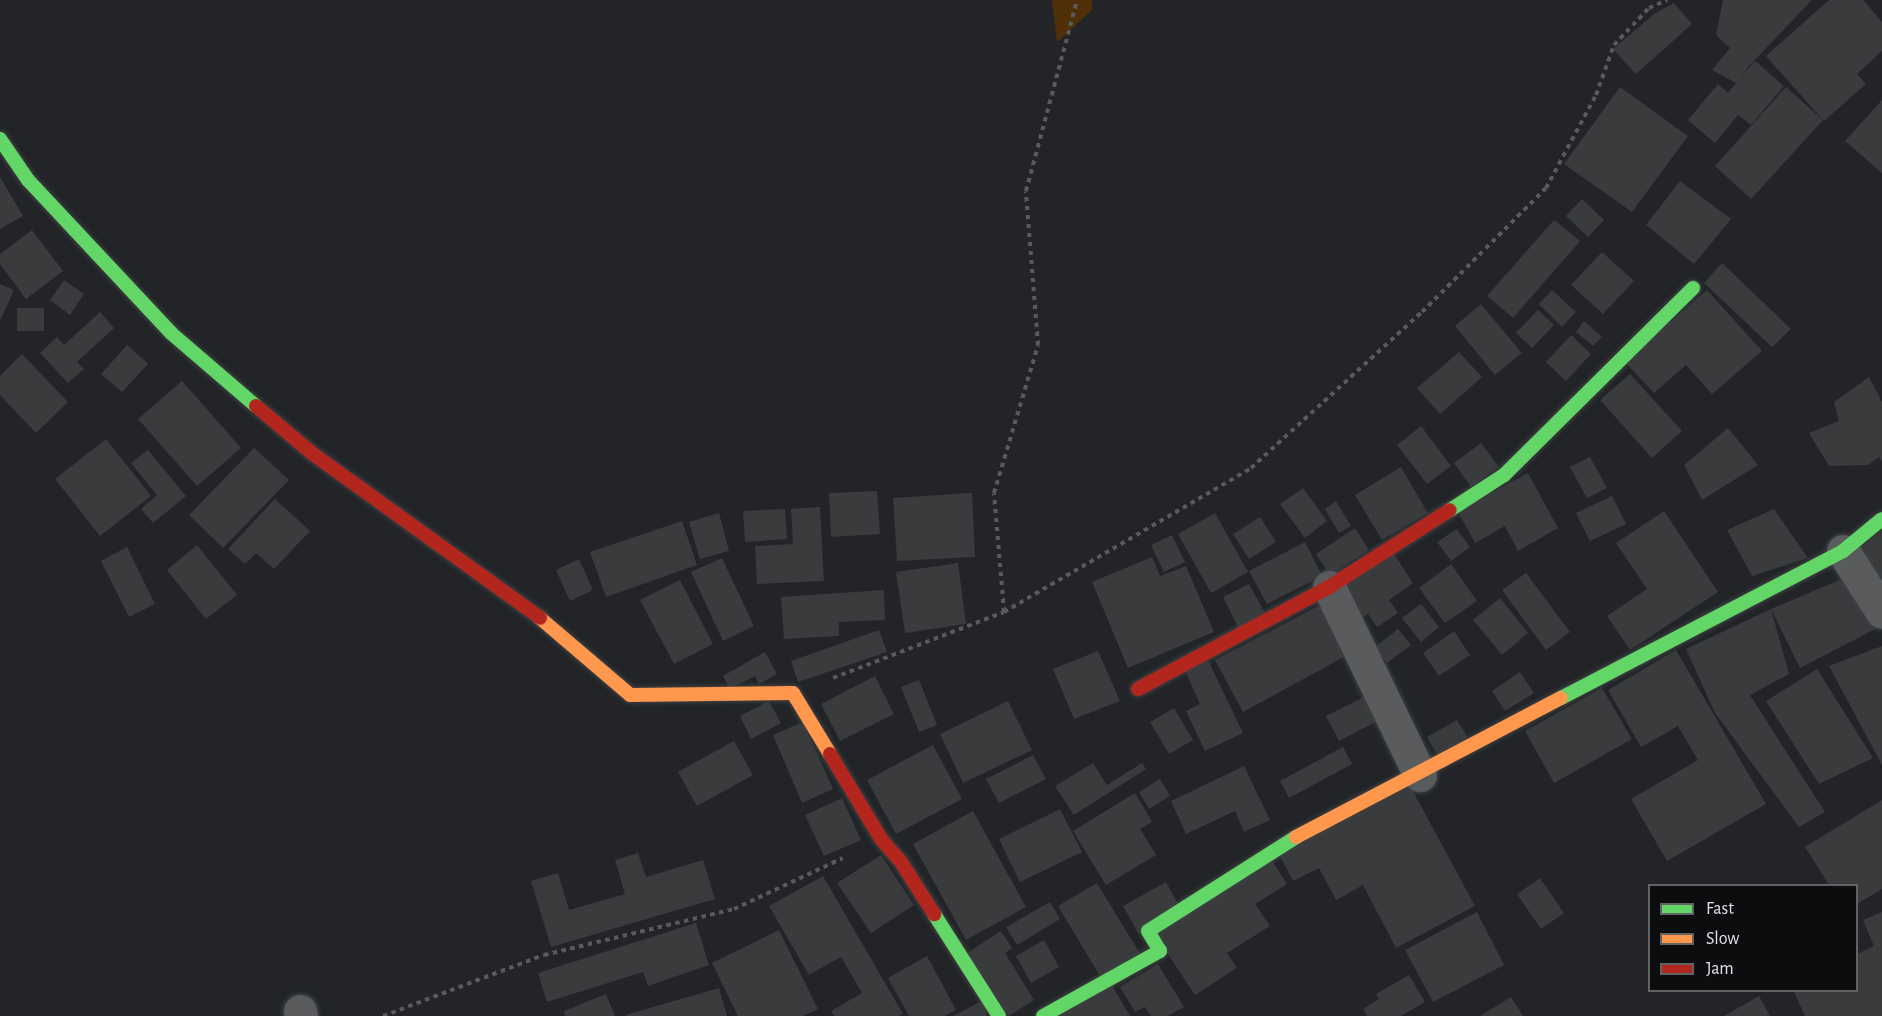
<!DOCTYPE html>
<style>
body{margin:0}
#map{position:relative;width:1882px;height:1016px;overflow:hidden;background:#222427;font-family:"Alegreya Sans",sans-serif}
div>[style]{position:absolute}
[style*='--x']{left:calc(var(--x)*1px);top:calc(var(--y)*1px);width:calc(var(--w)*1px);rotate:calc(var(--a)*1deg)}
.green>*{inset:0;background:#4f3009}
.building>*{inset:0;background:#3a3b3d}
.path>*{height:4px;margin-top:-2px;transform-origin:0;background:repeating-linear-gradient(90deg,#595a5c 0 4.5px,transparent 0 9px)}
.roads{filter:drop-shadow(0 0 2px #3e4042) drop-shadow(0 0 2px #3e4042)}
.street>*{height:33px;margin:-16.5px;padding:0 16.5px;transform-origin:16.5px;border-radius:16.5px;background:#595b5d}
.fast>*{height:14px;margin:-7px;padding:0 7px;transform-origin:7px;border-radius:7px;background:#63d668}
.slow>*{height:14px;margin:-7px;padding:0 7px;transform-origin:7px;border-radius:7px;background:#ff974d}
.jam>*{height:14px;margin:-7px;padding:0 7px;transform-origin:7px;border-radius:7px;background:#b3261e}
span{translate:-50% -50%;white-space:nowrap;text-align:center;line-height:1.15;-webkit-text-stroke:4.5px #0c0d0f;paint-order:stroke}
.legend{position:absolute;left:1648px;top:884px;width:210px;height:108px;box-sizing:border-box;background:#0c0d0f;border:2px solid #606264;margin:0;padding:8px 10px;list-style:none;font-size:18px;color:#dfe1e4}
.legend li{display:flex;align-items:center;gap:12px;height:30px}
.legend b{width:30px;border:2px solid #606264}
</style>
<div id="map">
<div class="green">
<div style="clip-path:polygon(1052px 0,1092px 0,1092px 10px,1057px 42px)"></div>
</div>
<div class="building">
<div style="clip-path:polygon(1723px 0,1812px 0,1749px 66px,1740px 78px,1755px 61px,1784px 86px,1751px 125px,1738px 115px,1715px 143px,1688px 120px,1718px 84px,1728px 93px,1736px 83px,1712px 70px,1730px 48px,1716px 35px)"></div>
<div style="clip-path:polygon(1829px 0,1863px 0,1882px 22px,1882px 51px,1857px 74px,1866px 84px,1824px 121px,1766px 56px)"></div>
<div style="clip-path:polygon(1674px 3px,1692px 24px,1636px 74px,1613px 49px,1654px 14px)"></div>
<div style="clip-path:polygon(1620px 87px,1688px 136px,1632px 212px,1564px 164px)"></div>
<div style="clip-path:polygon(1786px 87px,1823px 120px,1751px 199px,1715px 166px)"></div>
<div style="clip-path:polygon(1882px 100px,1882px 173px,1845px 141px)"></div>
<div style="clip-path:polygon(0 177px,23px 216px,0 229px)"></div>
<div style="clip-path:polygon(1680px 181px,1731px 219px,1694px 264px,1646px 225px)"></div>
<div style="clip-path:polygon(1582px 199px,1604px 220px,1588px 237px,1566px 216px)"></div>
<div style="clip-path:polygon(1554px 220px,1580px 241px,1513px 318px,1487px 296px)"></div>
<div style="clip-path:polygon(32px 230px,63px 271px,26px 299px,0 264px,0 254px)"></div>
<div style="clip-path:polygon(1602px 252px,1634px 281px,1603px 314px,1571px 285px)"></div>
<div style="clip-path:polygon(1722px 263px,1791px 329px,1772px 347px,1704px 283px)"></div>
<div style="clip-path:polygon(64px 280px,84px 294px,70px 315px,50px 300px)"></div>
<div style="clip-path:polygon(0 284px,14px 290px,0 321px)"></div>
<div style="clip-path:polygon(1552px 290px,1576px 312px,1562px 327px,1539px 304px)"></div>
<div style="clip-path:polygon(1707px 290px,1762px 351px,1712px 394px,1686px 365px,1654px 393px,1625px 362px)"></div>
<div style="clip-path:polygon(1481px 304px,1522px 353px,1495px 375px,1455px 326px)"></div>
<div style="clip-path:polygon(17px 308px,44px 308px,44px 331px,17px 331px)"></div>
<div style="clip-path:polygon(1538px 310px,1554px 325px,1532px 348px,1516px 333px)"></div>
<div style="clip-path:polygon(100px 312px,114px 328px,77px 362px,84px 369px,68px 383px,40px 353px,57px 337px,64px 345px)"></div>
<div style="clip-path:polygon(1584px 321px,1602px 337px,1593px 346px,1576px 332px)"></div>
<div style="clip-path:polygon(1571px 335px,1591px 354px,1566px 381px,1546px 362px)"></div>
<div style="clip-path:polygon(127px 345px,148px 364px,122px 392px,101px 374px)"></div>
<div style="clip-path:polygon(1459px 352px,1482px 377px,1440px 414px,1417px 388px)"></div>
<div style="clip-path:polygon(22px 354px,68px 402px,36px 433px,0 395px,0 376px)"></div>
<div style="clip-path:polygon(1630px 374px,1682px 431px,1652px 458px,1600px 400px)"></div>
<div style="clip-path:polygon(1869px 377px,1882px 402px,1882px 461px,1879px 457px,1868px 465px,1829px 466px,1809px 433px,1839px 421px,1834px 402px)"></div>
<div style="clip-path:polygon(182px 381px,241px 448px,197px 486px,138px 419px)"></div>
<div style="clip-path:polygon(1421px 426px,1451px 466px,1427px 484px,1397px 445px)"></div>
<div style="clip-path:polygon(1728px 428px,1758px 465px,1702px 500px,1684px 465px)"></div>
<div style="clip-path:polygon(106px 439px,151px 496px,100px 536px,55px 479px)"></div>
<div style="clip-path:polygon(1481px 443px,1499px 467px,1471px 487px,1454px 463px)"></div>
<div style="clip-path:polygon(254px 448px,289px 480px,223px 548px,189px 515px)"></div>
<div style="clip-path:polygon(148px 450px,186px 496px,153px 523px,141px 509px,157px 495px,131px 463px)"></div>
<div style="clip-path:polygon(1590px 457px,1607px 488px,1587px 498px,1570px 467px)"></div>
<div style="clip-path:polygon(1401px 467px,1428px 513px,1382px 540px,1355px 495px)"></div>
<div style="clip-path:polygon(1528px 473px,1558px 528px,1518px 551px,1505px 526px,1475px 543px,1458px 512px)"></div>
<div style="clip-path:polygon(1303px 488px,1327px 521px,1305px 538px,1280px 504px)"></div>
<div style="clip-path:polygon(877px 491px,880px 534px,831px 537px,829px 493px)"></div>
<div style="clip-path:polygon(972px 493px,975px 557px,897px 561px,893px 498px)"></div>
<div style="clip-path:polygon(1612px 496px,1626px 524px,1590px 541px,1576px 513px)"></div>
<div style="clip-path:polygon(275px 499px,310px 531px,274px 569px,256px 553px,245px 564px,228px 549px)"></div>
<div style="clip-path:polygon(1336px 501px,1351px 526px,1339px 533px,1325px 509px)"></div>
<div style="clip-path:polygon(820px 507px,824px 581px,757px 584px,755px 546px,793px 544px,791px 509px)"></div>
<div style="clip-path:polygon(785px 509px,787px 539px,745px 542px,743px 511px)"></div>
<div style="clip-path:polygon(1774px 509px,1808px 558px,1752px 576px,1727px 530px)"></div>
<div style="clip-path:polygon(1664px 511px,1718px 592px,1630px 650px,1607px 616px,1647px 589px,1616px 543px)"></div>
<div style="clip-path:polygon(719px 513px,729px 551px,700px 559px,689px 522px)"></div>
<div style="clip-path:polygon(1215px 513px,1248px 572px,1211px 593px,1178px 534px)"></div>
<div style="clip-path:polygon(1260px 517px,1276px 542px,1249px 559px,1233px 534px)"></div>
<div style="clip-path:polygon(682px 521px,697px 565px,606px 597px,590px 552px)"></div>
<div style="clip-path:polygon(1355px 528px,1369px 550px,1330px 575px,1316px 554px)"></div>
<div style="clip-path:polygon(1457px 529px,1470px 547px,1451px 561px,1437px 542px)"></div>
<div style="clip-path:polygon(1882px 531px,1882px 595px,1855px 551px)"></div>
<div style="clip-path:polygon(1172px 535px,1185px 562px,1164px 572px,1151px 545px)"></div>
<div style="clip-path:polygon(1305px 542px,1322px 576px,1267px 604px,1249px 571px)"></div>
<div style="clip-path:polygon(197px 545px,237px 595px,206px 619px,167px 570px)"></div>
<div style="clip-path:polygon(127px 547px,155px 604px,129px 617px,101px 561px)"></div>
<div style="clip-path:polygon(1392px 551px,1413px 583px,1389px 600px,1398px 613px,1377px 627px,1368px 614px,1358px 621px,1337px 589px)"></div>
<div style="clip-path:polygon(1152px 557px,1160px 576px,1186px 566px,1214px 632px,1128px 668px,1092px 582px)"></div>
<div style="clip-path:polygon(722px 558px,754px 626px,723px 641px,691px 572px)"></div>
<div style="clip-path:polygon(579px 559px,593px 590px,570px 601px,556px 570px)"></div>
<div style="clip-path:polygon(958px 563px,966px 624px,905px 633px,896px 572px)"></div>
<div style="clip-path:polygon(1451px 564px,1477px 601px,1445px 623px,1419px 588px)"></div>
<div style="clip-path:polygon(1526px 573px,1570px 632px,1546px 650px,1502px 590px)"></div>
<div style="clip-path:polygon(1849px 576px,1881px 626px,1800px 668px,1771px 609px)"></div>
<div style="clip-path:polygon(680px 580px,713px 644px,674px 664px,640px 600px)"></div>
<div style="clip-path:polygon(1249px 584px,1266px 615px,1239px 629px,1223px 597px)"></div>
<div style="clip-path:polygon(884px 590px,885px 620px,839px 622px,839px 636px,784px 639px,781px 597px)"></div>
<div style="clip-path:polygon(1500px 598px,1528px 633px,1502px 655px,1473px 620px)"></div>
<div style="clip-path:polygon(1328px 601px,1355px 651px,1243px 712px,1215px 660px)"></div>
<div style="clip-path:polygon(1421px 604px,1439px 627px,1421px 642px,1402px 618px)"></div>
<div style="clip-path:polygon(1771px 609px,1789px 674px,1750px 695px,1825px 812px,1799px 827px,1715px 713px,1686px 649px)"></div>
<div style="clip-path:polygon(1398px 629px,1411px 645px,1387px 663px,1375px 647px)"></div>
<div style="clip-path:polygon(879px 630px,887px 652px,798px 682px,791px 661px)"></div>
<div style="clip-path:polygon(1454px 631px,1470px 655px,1439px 676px,1423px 653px)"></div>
<div style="clip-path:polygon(1882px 646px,1882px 765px,1829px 666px)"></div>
<div style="clip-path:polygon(1676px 650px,1766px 804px,1667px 861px,1631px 799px,1698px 760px,1678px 726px,1641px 747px,1608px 690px)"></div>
<div style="clip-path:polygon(1098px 651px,1120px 701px,1074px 719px,1053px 669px)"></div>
<div style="clip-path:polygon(765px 652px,777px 674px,759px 684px,755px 676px,730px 689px,723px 676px)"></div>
<div style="clip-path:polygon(1207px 658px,1243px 733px,1205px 751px,1186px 711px,1200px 704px,1184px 668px)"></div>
<div style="clip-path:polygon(1817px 669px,1873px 758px,1819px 784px,1766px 701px)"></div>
<div style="clip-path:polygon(1520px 672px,1534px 693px,1505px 711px,1492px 691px)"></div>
<div style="clip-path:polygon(875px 676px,894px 714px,840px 741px,821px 704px)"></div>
<div style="clip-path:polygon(919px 680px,937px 725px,919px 732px,901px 687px)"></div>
<div style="clip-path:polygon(1602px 688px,1632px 739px,1554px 783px,1525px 731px)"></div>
<div style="clip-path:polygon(1374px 692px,1387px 716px,1339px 741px,1326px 716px)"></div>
<div style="clip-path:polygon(769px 701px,781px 723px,751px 739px,740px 716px)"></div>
<div style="clip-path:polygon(1008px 701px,1032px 750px,963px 783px,940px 734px)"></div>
<div style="clip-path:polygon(1174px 708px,1193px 740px,1169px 754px,1150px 722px)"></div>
<div style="clip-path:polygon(1457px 720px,1471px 743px,1440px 760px,1427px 737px)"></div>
<div style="clip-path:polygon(803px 722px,833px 789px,802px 803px,773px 735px)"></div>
<div style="clip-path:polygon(734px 741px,753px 775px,697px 806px,678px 772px)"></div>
<div style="clip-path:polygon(933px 745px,962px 799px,896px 834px,867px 780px)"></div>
<div style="clip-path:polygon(1343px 747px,1352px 764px,1289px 798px,1280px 781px)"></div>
<div style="clip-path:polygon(1033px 755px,1046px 779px,999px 803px,986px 779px)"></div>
<div style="clip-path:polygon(1093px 763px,1107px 785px,1142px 763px,1146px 769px,1074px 815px,1055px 786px)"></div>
<div style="clip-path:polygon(1244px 766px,1270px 820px,1244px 832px,1235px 811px,1186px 834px,1171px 801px)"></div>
<div style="clip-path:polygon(1160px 779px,1170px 796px,1149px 809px,1139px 792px)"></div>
<div style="clip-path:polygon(1409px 784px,1475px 906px,1396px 948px,1363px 885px,1336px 900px,1319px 868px,1293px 881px,1278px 852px)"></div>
<div style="clip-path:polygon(1135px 793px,1152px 822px,1140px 829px,1156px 855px,1106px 885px,1073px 831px)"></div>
<div style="clip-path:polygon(842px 798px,861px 840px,824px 856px,805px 815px)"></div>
<div style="clip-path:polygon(1882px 800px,1882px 889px,1857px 904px,1857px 885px,1829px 885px,1805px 847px)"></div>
<div style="clip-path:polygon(1060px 809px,1082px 852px,1020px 882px,999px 839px)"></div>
<div style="clip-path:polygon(973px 811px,1026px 907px,966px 940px,913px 844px)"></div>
<div style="clip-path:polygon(638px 853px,646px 877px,703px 860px,715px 899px,551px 947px,531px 881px,558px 873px,569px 910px,625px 894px,615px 860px)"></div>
<div style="clip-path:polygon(881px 855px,914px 905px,871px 933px,837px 883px)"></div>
<div style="clip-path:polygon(1269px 856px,1287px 884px,1255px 904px,1270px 926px,1227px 953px,1237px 968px,1195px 995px,1152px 930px)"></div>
<div style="clip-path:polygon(823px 876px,903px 1014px,899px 1016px,834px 1016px,831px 1011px,862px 993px,841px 957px,809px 975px,769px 906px)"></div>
<div style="clip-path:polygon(1540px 878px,1564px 913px,1541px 929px,1517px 894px)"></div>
<div style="clip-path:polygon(1166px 882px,1181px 909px,1138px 933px,1123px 906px)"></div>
<div style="clip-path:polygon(1097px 883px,1142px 957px,1103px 981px,1058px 906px)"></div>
<div style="clip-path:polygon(1050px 902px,1060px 919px,1017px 945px,1006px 927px)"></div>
<div style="clip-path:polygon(1477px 912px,1504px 965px,1433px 1002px,1405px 950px)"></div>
<div style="clip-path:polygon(1882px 912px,1882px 1016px,1805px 1016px,1793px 990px,1857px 990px,1857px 954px,1874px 946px,1863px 920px)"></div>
<div style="clip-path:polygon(696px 923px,709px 965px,648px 986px,643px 972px,547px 1002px,538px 973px)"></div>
<div style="clip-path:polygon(779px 930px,818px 1009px,803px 1016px,738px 1016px,712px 963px)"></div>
<div style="clip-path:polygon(1001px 931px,1012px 948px,1005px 953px,1034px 1000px,1009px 1016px,964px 955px)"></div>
<div style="clip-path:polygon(1044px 940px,1059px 967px,1031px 983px,1016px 956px)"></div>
<div style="clip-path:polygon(927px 956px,956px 1010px,945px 1016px,909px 1016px,888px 978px)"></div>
<div style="clip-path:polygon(1158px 964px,1184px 1007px,1168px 1016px,1151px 1016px,1145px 1007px,1135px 1012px,1120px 987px)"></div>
<div style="clip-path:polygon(1409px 975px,1425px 1002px,1401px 1016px,1367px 1016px,1363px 1009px,1379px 999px,1376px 994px)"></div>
<div style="clip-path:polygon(1110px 982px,1130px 1016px,1053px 1016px)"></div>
<div style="clip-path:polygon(719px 988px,727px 1016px,625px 1016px,625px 1015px)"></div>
<div style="clip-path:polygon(606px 994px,615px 1016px,565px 1016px,564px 1011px)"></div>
<div style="clip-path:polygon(1759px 996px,1770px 1016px,1724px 1016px)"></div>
<div style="clip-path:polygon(1511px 997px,1523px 1016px,1480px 1016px)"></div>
<div style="clip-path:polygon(984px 1000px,986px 1016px,953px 1016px)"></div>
</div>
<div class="path">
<div style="--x:1004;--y:612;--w:119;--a:-94.8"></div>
<div style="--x:994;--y:493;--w:154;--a:-73.4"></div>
<div style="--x:1038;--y:345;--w:154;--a:-94.5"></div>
<div style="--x:1026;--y:191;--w:198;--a:-75"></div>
<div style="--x:833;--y:678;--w:183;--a:-21.1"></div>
<div style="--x:1004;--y:612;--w:286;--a:-30.2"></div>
<div style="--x:1251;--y:468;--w:231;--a:-42.4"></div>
<div style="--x:1422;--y:312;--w:175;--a:-45"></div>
<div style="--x:1546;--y:188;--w:106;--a:-61.7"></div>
<div style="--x:1596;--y:95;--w:53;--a:-70.2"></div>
<div style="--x:1614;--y:45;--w:51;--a:-46.6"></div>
<div style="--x:1649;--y:8;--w:20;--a:-24"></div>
<div style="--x:383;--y:1016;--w:172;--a:-20.8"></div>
<div style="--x:544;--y:955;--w:195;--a:-13.6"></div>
<div style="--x:734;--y:909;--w:120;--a:-25.1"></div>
</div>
<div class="roads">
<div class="street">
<div style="--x:1843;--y:551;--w:72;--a:57.4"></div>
<div style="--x:1329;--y:587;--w:209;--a:64.2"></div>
<div style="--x:300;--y:1011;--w:5;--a:79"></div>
</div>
<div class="fast">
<div style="--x:0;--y:139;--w:50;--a:55.7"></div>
<div style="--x:28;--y:180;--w:209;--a:46.9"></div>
<div style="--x:171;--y:333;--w:112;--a:40.7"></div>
<div style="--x:1450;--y:510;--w:64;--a:-32.9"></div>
<div style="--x:1504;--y:475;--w:266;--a:-44.7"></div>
<div style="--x:1561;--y:698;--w:318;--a:-27.5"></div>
<div style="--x:1843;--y:551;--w:50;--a:-39.4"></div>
<div style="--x:934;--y:914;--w:121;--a:57.5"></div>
<div style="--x:1043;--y:1016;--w:134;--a:-29.1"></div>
<div style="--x:1160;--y:951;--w:23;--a:-121"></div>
<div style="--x:1148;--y:931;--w:175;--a:-32.4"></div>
</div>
<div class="slow">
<div style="--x:540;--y:618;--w:118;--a:40.5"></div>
<div style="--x:630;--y:695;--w:163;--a:-0.7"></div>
<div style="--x:793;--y:693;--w:71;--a:58.8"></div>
<div style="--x:1296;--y:837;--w:299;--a:-27.7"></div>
</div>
<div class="jam">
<div style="--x:256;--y:406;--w:75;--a:40.1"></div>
<div style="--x:313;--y:454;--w:280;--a:35.8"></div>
<div style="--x:1138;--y:689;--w:217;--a:-28.1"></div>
<div style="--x:1329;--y:587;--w:143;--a:-32.5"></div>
<div style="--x:830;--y:754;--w:99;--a:59"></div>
<div style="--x:881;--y:839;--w:30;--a:49"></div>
<div style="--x:901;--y:862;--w:62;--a:57.6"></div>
</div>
</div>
<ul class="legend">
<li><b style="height:8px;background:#63d668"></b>Fast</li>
<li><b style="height:8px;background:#ff974d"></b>Slow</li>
<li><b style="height:8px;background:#b3261e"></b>Jam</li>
</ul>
</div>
